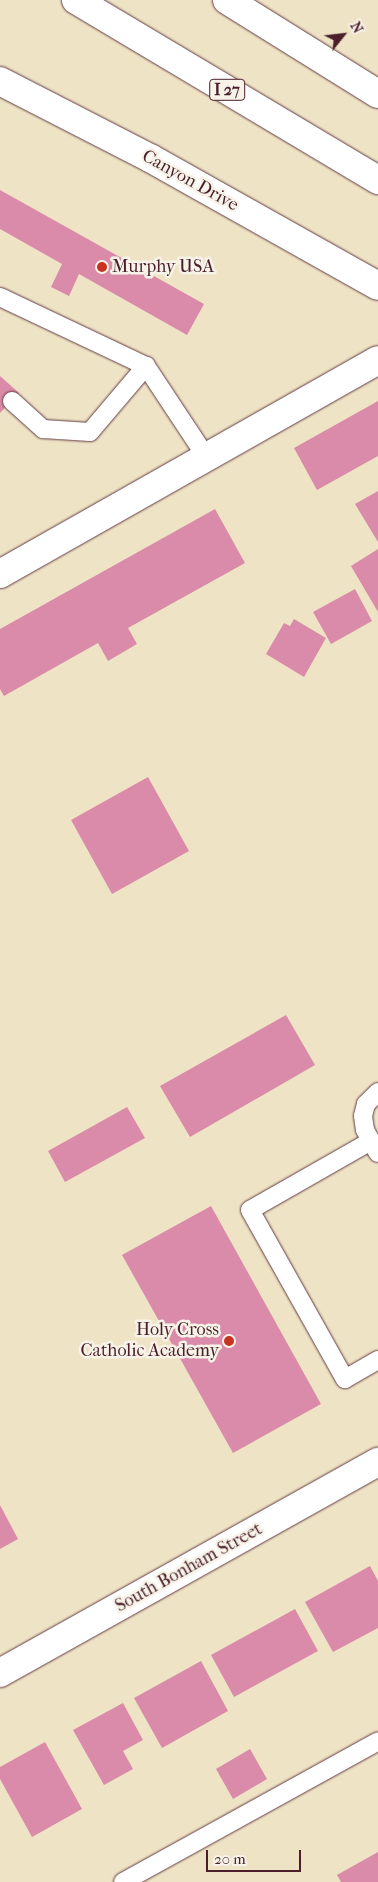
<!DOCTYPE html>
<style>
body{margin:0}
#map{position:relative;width:378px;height:1882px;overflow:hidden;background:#efe3c6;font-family:"IM FELL French Canon",serif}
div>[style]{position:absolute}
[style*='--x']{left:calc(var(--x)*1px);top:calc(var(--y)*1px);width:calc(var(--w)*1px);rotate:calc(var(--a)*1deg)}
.building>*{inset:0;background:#da8ba9}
.roads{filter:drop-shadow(0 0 1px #633c42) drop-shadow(0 0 1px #633c42)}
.lane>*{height:18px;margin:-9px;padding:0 9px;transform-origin:9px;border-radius:9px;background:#fff}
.street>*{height:28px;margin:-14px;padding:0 14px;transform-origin:14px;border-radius:14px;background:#fff}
.secondary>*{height:28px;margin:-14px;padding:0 14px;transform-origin:14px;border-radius:14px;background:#fff}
.highway>*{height:28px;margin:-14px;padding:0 14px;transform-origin:14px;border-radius:14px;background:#fff}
.dots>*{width:14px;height:14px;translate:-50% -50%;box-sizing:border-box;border:2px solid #f7f3e8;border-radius:50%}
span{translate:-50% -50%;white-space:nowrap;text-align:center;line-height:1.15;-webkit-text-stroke:5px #f7f3e8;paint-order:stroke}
.shield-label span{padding:1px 4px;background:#f7f3e8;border:1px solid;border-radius:4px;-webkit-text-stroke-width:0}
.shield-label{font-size:16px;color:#4a1f2b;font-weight:700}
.street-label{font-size:18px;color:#4a1f2b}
.poi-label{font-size:18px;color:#4a1f2b}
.left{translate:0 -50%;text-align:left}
.right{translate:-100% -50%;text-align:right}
.north{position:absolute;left:318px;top:10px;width:50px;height:50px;-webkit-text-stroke:4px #f7f3e8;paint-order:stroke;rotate:61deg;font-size:14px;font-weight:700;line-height:20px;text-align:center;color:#4a1f2b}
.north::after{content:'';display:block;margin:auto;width:18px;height:22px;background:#4a1f2b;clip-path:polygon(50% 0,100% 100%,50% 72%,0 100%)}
.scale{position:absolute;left:206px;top:1850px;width:95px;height:22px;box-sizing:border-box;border:2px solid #4a1f2b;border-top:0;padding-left:6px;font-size:15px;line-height:18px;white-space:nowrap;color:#4a1f2b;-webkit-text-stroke:4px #f7f3e8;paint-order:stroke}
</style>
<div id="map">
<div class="building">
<div style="clip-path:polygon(0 190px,204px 304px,187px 335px,79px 274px,69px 296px,51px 287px,62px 264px,0 229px)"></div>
<div style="clip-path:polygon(0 376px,19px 393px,0 413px)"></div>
<div style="clip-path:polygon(378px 401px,378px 456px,317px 490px,294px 448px)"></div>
<div style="clip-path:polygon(378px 491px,378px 542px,355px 504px)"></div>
<div style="clip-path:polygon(215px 509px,245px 563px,128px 628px,137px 644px,108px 661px,98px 643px,4px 696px,0 689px,0 629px)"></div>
<div style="clip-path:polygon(378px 549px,378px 612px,351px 566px)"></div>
<div style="clip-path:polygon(355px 589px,372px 621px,331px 644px,313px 612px)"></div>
<div style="clip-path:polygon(294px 619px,326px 638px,304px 677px,266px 654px,284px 623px,290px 626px)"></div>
<div style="clip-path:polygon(148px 777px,189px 851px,112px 894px,71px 820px)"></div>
<div style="clip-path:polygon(286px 1015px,315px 1065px,190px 1137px,160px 1086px)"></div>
<div style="clip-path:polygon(127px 1107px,145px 1138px,65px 1182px,48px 1151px)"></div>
<div style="clip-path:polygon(211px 1206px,321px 1404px,233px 1453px,122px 1255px)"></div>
<div style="clip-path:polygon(0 1505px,18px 1539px,0 1549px)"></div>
<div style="clip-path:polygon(370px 1566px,378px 1581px,378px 1628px,333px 1652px,305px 1602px)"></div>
<div style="clip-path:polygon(295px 1609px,318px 1651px,234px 1697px,211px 1655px)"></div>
<div style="clip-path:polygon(201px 1661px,228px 1711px,162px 1748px,134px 1698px)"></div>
<div style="clip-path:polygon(123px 1703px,143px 1740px,123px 1751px,133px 1769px,104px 1785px,73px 1730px)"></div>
<div style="clip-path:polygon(45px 1742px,82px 1809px,32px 1837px,0 1779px,0 1767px)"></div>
<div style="clip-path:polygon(250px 1749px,267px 1779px,233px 1799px,216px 1769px)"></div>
<div style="clip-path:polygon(378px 1852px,378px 1882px,341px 1882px,337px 1875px)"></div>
</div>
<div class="roads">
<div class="lane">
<div style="--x:0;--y:297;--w:161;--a:25.3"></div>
<div style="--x:146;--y:366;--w:110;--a:56.5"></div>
<div style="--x:12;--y:401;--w:42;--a:42.1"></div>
<div style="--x:43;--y:429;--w:47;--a:3.7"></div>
<div style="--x:90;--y:432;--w:87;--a:-49.7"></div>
<div style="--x:378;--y:1092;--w:17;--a:135"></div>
<div style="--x:366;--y:1104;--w:12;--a:104"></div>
<div style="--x:363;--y:1116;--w:14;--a:82"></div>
<div style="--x:365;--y:1130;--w:26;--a:61"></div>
<div style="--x:371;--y:1141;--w:139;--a:150.3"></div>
<div style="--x:250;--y:1210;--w:194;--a:60.7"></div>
<div style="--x:345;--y:1379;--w:38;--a:-30"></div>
<div style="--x:123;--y:1882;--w:291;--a:-28.9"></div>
</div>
<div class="street">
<div style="--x:0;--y:574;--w:434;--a:-29.5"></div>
</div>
<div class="secondary">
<div style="--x:0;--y:81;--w:169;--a:27.2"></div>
<div style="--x:150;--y:158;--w:261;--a:29.3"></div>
<div style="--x:0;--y:1673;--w:433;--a:-29.2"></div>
</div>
<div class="highway">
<div style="--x:76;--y:0;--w:352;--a:30.8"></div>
<div style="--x:227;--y:0;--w:178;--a:31.9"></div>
</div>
</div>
<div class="dots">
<div style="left:102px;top:267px;background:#c8321e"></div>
<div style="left:229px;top:1341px;background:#c8321e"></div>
</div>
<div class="shield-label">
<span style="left:227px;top:90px">I 27</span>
</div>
<div class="street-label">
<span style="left:190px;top:181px;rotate:29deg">Canyon Drive</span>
<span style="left:189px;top:1568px;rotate:-29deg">South Bonham Street</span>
</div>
<div class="poi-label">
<span class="left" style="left:112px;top:267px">Murphy USA</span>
<span class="right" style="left:219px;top:1341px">Holy Cross<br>Catholic Academy</span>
</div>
<div class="north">N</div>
<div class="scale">20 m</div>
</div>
